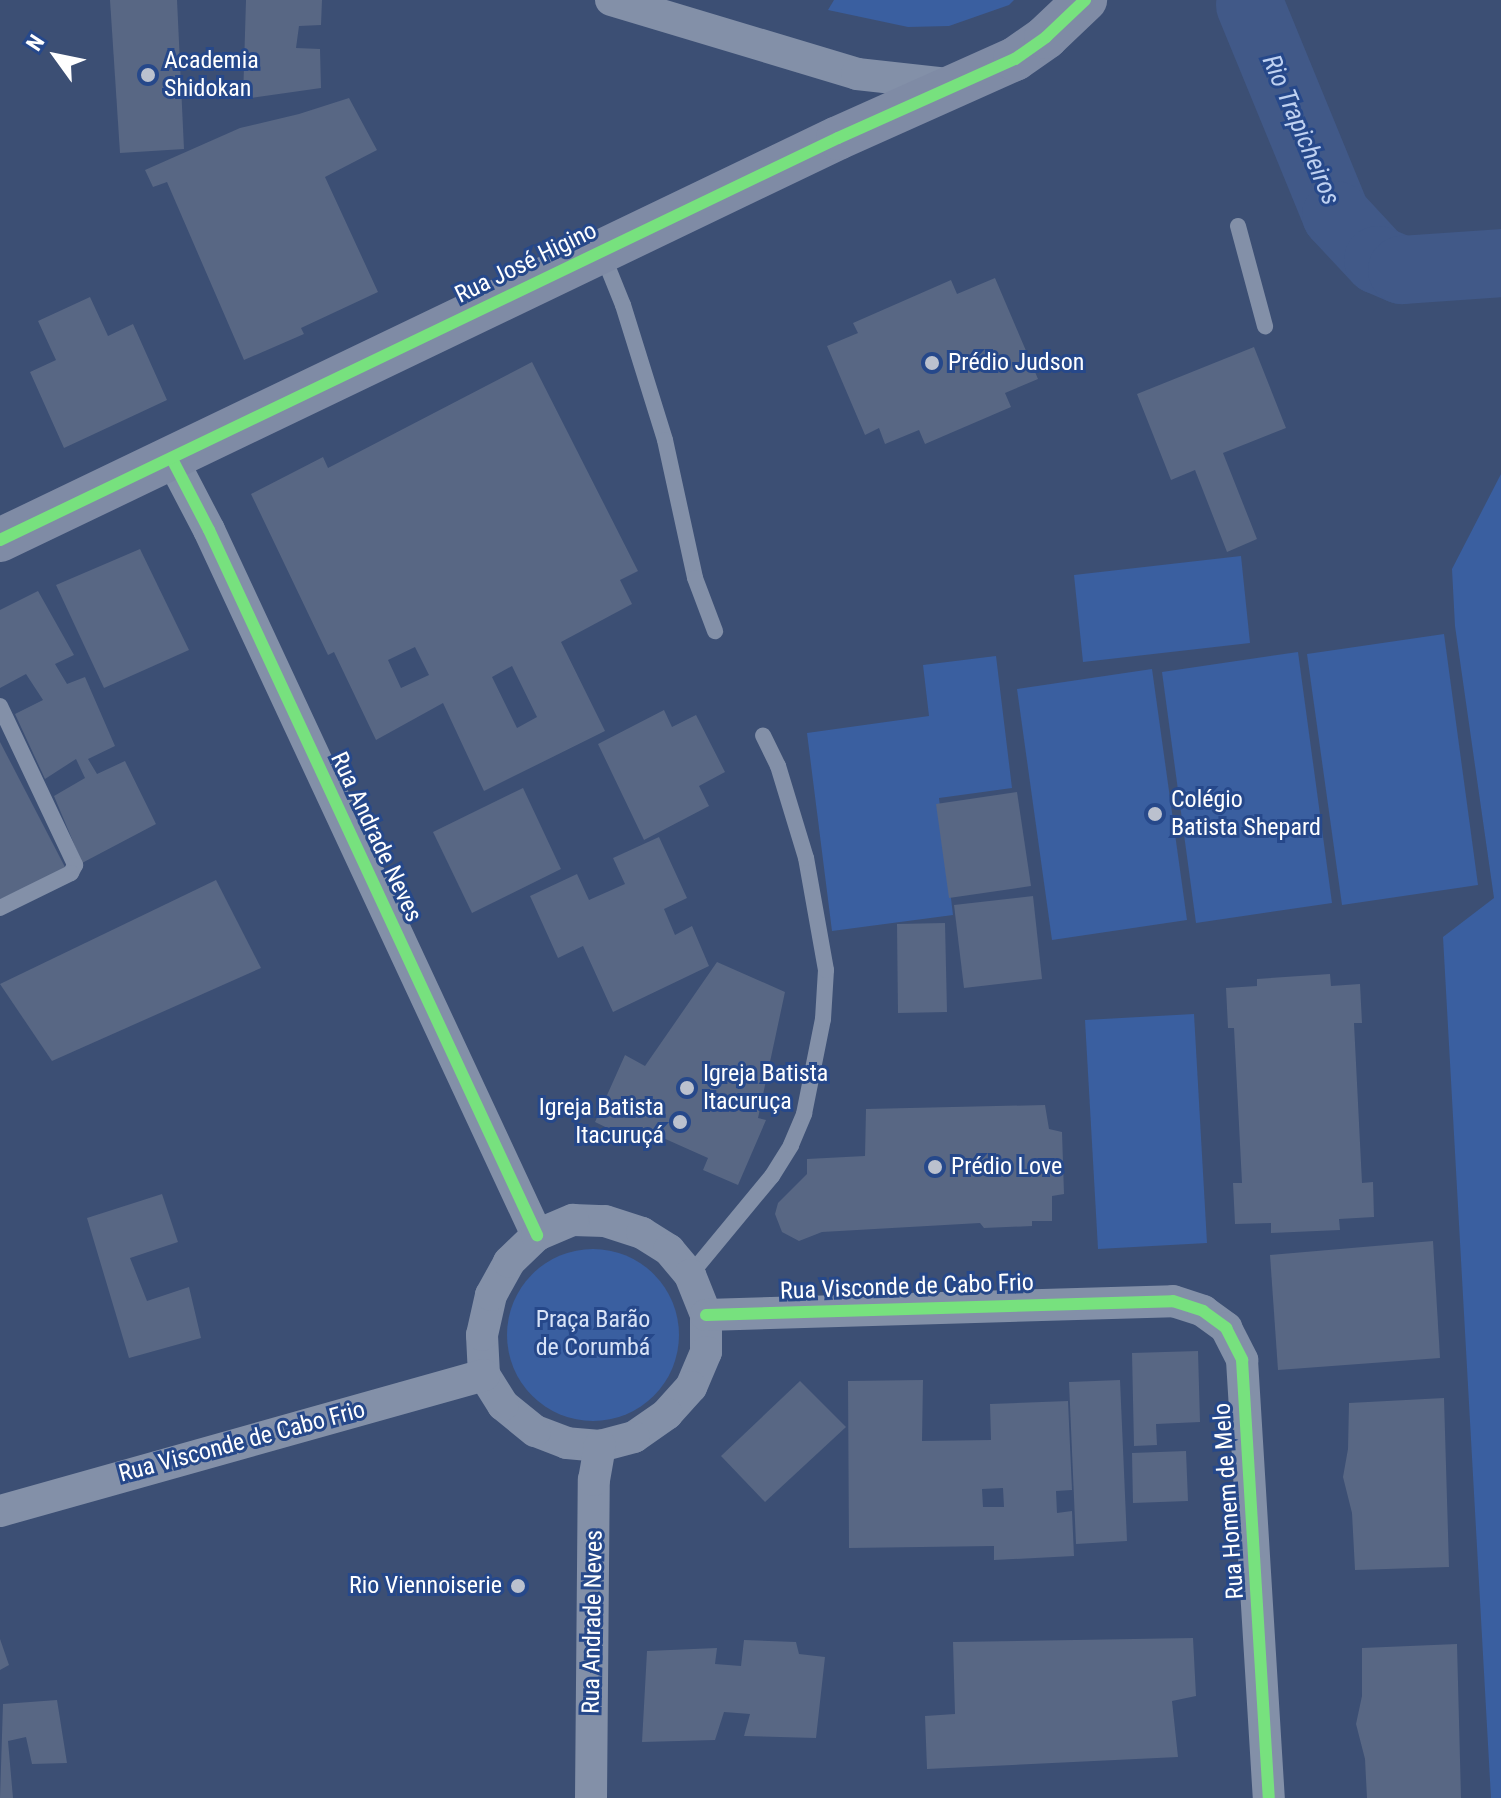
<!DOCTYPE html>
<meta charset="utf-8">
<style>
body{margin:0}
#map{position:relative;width:1501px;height:1798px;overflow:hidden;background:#3c4f74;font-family:"Roboto Condensed",sans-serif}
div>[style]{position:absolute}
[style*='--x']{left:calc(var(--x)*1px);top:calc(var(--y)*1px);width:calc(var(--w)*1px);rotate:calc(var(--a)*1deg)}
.green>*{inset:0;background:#3a5fa0}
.round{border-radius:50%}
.river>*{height:68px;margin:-34px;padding:0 34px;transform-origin:34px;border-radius:34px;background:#415988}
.building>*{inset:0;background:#586784}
.lane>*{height:16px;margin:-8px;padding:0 8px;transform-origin:8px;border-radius:8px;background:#8390a8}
.street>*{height:32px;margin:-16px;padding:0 16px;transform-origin:16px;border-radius:16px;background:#8390a8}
.secondary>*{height:44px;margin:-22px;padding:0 22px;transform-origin:22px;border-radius:22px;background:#7f8ba5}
.cycleway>*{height:12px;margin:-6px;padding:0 6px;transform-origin:6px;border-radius:6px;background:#77e17e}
.dots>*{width:22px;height:22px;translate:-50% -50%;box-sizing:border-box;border:4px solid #26488a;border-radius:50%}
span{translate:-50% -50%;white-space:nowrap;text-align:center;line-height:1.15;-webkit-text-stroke:6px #26488a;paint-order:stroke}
.poi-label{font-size:24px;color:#fff}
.left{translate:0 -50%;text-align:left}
.right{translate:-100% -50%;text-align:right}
.street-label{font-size:24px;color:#fff}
.park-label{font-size:24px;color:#d8e3f7}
.water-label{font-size:26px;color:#bfd1f1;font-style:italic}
.north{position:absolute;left:16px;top:16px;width:80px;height:80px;-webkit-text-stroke:6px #26488a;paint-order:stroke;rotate:303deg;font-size:22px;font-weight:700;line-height:32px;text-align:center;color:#fff}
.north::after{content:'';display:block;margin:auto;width:28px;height:36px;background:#fff;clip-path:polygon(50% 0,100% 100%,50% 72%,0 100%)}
</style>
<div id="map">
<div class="green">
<div style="clip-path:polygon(834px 0,1014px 0,1009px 5px,949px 26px,908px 27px,828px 10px)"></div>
<div style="clip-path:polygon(1501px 474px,1501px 1798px,1491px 1798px,1443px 937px,1494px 898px,1455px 626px,1452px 569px)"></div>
<div style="clip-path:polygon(1241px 556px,1250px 643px,1083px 662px,1074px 575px)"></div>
<div style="clip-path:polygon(1444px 634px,1478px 885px,1342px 905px,1307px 654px)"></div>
<div style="clip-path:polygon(1298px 652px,1332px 903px,1196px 923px,1162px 672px)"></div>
<div style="clip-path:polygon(996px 656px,1012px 788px,939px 798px,953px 915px,832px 931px,807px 733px,929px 716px,923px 665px)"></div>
<div style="clip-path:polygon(1152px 669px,1187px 920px,1052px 940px,1017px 689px)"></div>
<div style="clip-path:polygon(1194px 1014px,1207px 1243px,1098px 1249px,1085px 1020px)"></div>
<div class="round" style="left:507px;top:1249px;width:172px;height:172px"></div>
</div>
<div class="river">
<div style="--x:1250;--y:5;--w:227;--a:67.7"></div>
<div style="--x:1336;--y:215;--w:62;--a:47"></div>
<div style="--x:1378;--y:260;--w:26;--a:23"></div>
<div style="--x:1402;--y:270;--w:99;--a:-4"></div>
</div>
<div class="building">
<div style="clip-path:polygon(110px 0,177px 0,184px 149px,120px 153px)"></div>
<div style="clip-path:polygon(246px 0,322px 0,321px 25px,299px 26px,296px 48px,320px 49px,321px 88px,243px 99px)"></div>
<div style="clip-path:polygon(349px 98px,377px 150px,325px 177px,378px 292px,301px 328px,304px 334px,244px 360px,167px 182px,153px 187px,145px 170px,240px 128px,299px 114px)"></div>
<div style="clip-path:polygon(995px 278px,1038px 379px,1005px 393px,1011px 407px,925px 444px,919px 430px,885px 444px,879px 428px,865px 435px,827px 346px,858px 333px,853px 323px,951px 280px,957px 294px)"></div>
<div style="clip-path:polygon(90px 297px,108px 336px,133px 324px,167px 400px,64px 448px,30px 372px,56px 360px,38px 321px)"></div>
<div style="clip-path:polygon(1254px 347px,1286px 428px,1223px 453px,1257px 539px,1227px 552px,1195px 470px,1171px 480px,1137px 394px)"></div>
<div style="clip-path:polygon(evenodd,532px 362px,638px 571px,620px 580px,632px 604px,561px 642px,605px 731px,484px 791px,443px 703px,376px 740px,334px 652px,328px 655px,251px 494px,323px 457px,328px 468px,532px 362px,415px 647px,429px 675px,401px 688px,388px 660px,415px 647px,532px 362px,512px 666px,537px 717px,517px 728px,492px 677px,512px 666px)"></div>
<div style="clip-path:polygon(140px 549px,189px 650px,104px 688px,56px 585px)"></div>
<div style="clip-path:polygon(38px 591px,74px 655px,55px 664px,67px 684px,85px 677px,115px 746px,88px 759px,97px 774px,125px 761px,156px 824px,82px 863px,54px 796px,85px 778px,76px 759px,45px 779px,15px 714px,43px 700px,26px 674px,0 688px,0 610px)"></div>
<div style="clip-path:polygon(664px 710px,672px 727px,696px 715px,725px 772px,699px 786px,709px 806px,644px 840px,598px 744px)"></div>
<div style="clip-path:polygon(0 742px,66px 869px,0 899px)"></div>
<div style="clip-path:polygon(523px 788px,561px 869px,472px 913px,433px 832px)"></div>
<div style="clip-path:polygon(1017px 792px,1031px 886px,949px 898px,936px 804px)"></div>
<div style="clip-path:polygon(659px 837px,687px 898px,664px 909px,675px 935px,692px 926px,709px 966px,613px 1012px,583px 946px,558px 958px,530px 896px,577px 874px,589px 900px,625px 884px,613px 858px)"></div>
<div style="clip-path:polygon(216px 880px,261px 968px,52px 1061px,0 984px)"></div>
<div style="clip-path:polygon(1033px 896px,1042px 979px,964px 988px,954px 905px)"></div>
<div style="clip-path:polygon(945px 923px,947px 1012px,898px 1013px,897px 924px)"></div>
<div style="clip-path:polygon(717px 962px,785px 992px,758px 1118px,766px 1120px,738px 1185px,703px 1170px,708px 1158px,643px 1129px,638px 1143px,595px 1122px,625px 1055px,645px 1066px)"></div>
<div style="clip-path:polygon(1330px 974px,1331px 986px,1360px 984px,1362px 1023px,1354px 1023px,1362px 1183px,1373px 1182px,1374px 1217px,1339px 1219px,1340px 1230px,1271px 1233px,1271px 1223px,1235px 1224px,1233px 1183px,1242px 1183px,1234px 1028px,1228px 1028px,1226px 988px,1257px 986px,1257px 979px)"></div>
<div style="clip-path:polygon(1045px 1105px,1049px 1129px,1062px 1132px,1064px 1194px,1052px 1196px,1052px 1221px,1032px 1221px,1032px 1226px,984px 1228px,980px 1223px,822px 1232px,799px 1241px,782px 1232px,775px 1214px,778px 1203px,807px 1174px,807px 1159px,865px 1156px,866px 1109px)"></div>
<div style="clip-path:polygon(162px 1194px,178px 1242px,130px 1258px,147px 1301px,189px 1287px,201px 1338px,129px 1358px,87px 1218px)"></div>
<div style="clip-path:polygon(1433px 1241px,1440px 1358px,1278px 1370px,1270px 1255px)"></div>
<div style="clip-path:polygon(1198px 1351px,1200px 1422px,1156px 1424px,1157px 1445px,1134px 1446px,1132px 1353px)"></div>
<div style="clip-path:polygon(evenodd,923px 1380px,922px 1441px,991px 1440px,990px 1404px,1068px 1401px,1072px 1490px,1056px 1491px,1057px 1513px,1072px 1511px,1074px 1556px,994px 1560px,994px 1546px,849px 1548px,848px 1381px,923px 1380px,1003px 1488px,1004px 1507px,983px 1507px,982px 1489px,1003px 1488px)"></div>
<div style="clip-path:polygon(1120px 1380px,1127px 1541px,1076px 1544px,1069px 1382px)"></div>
<div style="clip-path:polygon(800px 1381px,846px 1427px,765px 1502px,721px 1456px)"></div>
<div style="clip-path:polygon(1444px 1398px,1449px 1567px,1355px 1570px,1352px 1513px,1343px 1477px,1348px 1449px,1349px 1403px)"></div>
<div style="clip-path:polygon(1186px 1451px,1188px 1501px,1133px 1503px,1132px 1453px)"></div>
<div style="clip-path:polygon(1193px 1638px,1196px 1696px,1172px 1701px,1178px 1757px,927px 1769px,925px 1716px,955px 1714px,953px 1642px)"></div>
<div style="clip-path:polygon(0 1639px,9px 1665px,0 1670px)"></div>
<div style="clip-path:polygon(744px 1640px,796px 1642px,799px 1654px,825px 1657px,816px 1738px,744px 1736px,750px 1714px,724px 1712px,715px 1740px,642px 1742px,647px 1651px,717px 1648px,715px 1664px,741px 1666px)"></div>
<div style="clip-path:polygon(1457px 1644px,1461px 1798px,1367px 1798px,1365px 1759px,1356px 1724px,1362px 1696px,1362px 1648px)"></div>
<div style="clip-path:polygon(57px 1700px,67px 1763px,32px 1764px,26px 1737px,8px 1741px,13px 1798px,0 1798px,3px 1704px)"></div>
</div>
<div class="lane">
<div style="--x:1238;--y:226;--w:104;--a:74.9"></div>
<div style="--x:602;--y:253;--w:56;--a:68"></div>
<div style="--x:623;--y:305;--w:141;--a:72.7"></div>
<div style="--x:665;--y:440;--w:141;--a:77.7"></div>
<div style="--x:695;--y:578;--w:57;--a:69.3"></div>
<div style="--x:0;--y:706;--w:176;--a:64.7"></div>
<div style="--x:75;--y:865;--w:9;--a:117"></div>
<div style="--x:71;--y:873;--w:79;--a:153.8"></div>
<div style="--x:690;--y:1275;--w:129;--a:-50.4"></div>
<div style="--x:772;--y:1176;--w:36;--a:-58"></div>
<div style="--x:791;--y:1145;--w:34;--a:-67"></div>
<div style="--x:804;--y:1114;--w:97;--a:-78.7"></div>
<div style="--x:823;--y:1019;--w:49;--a:-86.5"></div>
<div style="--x:826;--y:970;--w:114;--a:-100.1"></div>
<div style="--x:806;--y:858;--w:96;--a:-106.9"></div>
<div style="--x:778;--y:766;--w:34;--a:-116"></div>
</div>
<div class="street">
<div style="--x:611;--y:0;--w:257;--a:16.7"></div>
<div style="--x:857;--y:74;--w:100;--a:6.3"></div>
<div style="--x:172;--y:459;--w:80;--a:62.5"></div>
<div style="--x:209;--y:530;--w:778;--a:65.05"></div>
<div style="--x:573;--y:1220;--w:32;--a:2"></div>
<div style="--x:605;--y:1221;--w:39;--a:18"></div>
<div style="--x:642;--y:1233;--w:32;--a:32"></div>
<div style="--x:669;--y:1250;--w:33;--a:50"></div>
<div style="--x:690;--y:1275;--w:43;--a:68.2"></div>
<div style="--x:706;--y:1315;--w:37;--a:90"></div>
<div style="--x:706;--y:1352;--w:38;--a:113"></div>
<div style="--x:691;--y:1387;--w:36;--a:132"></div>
<div style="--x:667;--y:1414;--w:40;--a:145.1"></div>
<div style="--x:634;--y:1437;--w:35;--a:165"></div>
<div style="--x:600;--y:1446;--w:33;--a:-175"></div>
<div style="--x:567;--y:1443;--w:34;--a:-159"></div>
<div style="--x:535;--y:1431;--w:41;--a:-140.9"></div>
<div style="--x:503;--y:1405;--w:36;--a:-122"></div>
<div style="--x:484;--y:1375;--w:40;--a:-92.9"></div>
<div style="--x:482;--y:1335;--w:41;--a:-77.3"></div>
<div style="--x:491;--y:1295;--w:38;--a:-61"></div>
<div style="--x:509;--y:1262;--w:39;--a:-44"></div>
<div style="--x:537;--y:1235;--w:39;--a:-23"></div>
<div style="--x:706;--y:1315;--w:467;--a:-1.7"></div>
<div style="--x:1173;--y:1301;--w:32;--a:18"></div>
<div style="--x:1203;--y:1311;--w:29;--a:36"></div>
<div style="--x:1226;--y:1328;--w:36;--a:63"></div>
<div style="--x:1242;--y:1360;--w:439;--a:86.5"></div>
<div style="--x:0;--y:1511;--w:503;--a:-15.69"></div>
<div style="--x:591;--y:1798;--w:318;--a:-89.5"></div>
<div style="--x:594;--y:1480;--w:35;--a:-80"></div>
</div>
<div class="secondary">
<div style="--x:0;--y:540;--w:929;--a:-25.63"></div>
<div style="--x:838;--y:138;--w:194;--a:-24.1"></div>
<div style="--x:1015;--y:59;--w:38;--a:-35"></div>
<div style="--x:1046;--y:37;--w:54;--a:-43.5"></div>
</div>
<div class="cycleway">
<div style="--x:172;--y:459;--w:80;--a:62.5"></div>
<div style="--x:209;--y:530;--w:778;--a:65.05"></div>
<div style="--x:0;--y:540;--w:929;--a:-25.63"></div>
<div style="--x:838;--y:138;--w:194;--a:-24.1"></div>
<div style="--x:1015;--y:59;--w:38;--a:-35"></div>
<div style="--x:1046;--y:37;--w:54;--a:-43.5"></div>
<div style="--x:706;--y:1315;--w:467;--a:-1.7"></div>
<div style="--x:1173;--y:1301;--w:32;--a:18"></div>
<div style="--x:1203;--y:1311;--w:29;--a:36"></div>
<div style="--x:1226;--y:1328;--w:36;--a:63"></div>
<div style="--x:1242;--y:1360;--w:439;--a:86.5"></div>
</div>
<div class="dots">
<div style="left:148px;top:75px;background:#bbc1ce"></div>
<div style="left:932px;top:363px;background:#bbc1ce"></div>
<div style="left:1155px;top:814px;background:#bbc1ce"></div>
<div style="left:687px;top:1088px;background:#bbc1ce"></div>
<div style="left:680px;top:1122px;background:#bbc1ce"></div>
<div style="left:935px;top:1167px;background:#bbc1ce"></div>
<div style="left:518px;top:1586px;background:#bbc1ce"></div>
</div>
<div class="poi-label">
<span class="left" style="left:164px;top:75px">Academia<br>Shidokan</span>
<span class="left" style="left:948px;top:363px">Prédio Judson</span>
<span class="left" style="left:1171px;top:814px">Colégio<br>Batista Shepard</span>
<span class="left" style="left:703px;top:1088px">Igreja Batista<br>Itacuruça</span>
<span class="right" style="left:664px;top:1122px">Igreja Batista<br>Itacuruçá</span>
<span class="left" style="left:951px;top:1167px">Prédio Love</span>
<span class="right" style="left:502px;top:1586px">Rio Viennoiserie</span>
</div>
<div class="street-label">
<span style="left:526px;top:263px;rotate:-26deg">Rua José Higino</span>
<span style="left:376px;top:837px;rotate:65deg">Rua Andrade Neves</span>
<span style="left:907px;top:1287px;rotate:-2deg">Rua Visconde de Cabo Frio</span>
<span style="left:242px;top:1442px;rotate:-15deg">Rua Visconde de Cabo Frio</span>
<span style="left:1229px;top:1501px;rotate:-94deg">Rua Homem de Melo</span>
<span style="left:593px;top:1622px;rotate:-89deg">Rua Andrade Neves</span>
</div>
<div class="park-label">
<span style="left:593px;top:1334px">Praça Barão<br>de Corumbá</span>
</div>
<div class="water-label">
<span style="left:1301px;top:130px;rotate:67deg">Rio Trapicheiros</span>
</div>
<div class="north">N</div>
</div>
